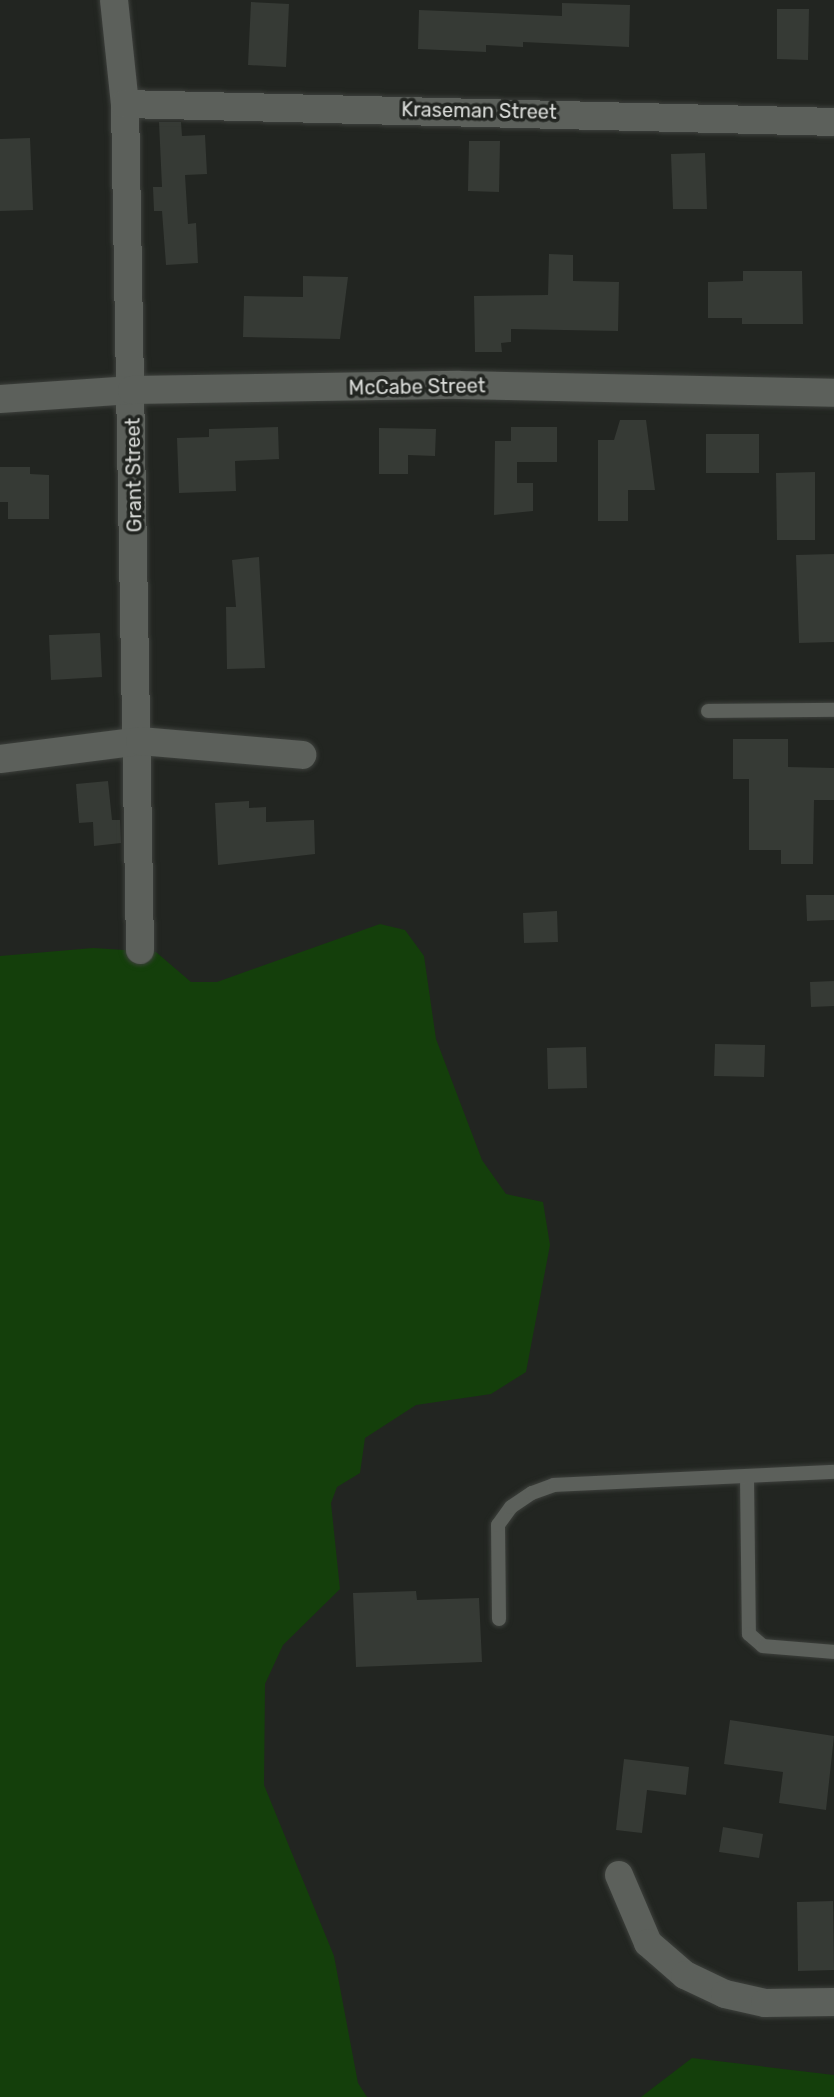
<!DOCTYPE html>
<style>
body{margin:0}
#map{position:relative;width:834px;height:2097px;overflow:hidden;background:#222521;font-family:Rubik,sans-serif}
div>[style]{position:absolute}
[style*='--x']{left:calc(var(--x)*1px);top:calc(var(--y)*1px);width:calc(var(--w)*1px);rotate:calc(var(--a)*1deg)}
.green>*{inset:0;background:#143f0b}
.building>*{inset:0;background:#363a35}
.roads{filter:drop-shadow(0 0 2px #3d403c) drop-shadow(0 0 2px #3d403c)}
.service>*{height:14px;margin:-7px;padding:0 7px;transform-origin:7px;border-radius:7px;background:#5c605b}
.minor>*{height:28px;margin:-14px;padding:0 14px;transform-origin:14px;border-radius:14px;background:#5c605b}
span{translate:-50% -50%;white-space:nowrap;text-align:center;line-height:1.15;-webkit-text-stroke:7px #222521;paint-order:stroke}
.street-label{font-size:20px;color:#dadcd9}
</style>
<div id="map">
<div class="green">
<div style="clip-path:polygon(380px 924px,405px 930px,424px 956px,436px 1039px,482px 1160px,506px 1194px,543px 1202px,550px 1245px,526px 1372px,491px 1394px,416px 1405px,365px 1438px,360px 1473px,337px 1487px,331px 1503px,340px 1589px,283px 1645px,265px 1684px,264px 1785px,334px 1956px,358px 2083px,367px 2097px,0 2097px,0 956px,93px 948px,156px 952px,191px 982px,217px 982px)"></div>
<div style="clip-path:polygon(692px 2058px,834px 2075px,834px 2097px,641px 2097px)"></div>
</div>
<div class="building">
<div style="clip-path:polygon(251px 2px,289px 4px,286px 67px,248px 65px)"></div>
<div style="clip-path:polygon(562px 3px,630px 5px,629px 47px,523px 42px,523px 47px,486px 45px,486px 52px,418px 49px,419px 10px,562px 16px)"></div>
<div style="clip-path:polygon(777px 9px,809px 9px,808px 60px,777px 59px)"></div>
<div style="clip-path:polygon(159px 122px,181px 122px,182px 136px,205px 135px,207px 174px,185px 175px,188px 224px,196px 223px,198px 263px,166px 265px,162px 211px,154px 211px,153px 187px,162px 187px)"></div>
<div style="clip-path:polygon(30px 138px,33px 210px,0 211px,0 139px)"></div>
<div style="clip-path:polygon(469px 141px,500px 141px,499px 192px,468px 191px)"></div>
<div style="clip-path:polygon(705px 153px,707px 209px,673px 209px,671px 154px)"></div>
<div style="clip-path:polygon(549px 254px,573px 255px,573px 281px,619px 282px,618px 331px,511px 329px,511px 342px,501px 343px,502px 352px,475px 352px,474px 296px,548px 295px)"></div>
<div style="clip-path:polygon(743px 271px,802px 271px,803px 324px,742px 324px,742px 318px,708px 318px,708px 282px,743px 281px)"></div>
<div style="clip-path:polygon(303px 276px,348px 277px,340px 339px,243px 337px,244px 296px,303px 297px)"></div>
<div style="clip-path:polygon(620px 420px,646px 420px,655px 490px,628px 490px,628px 521px,598px 521px,598px 440px,614px 440px)"></div>
<div style="clip-path:polygon(278px 427px,279px 459px,235px 461px,236px 491px,179px 493px,177px 438px,209px 437px,209px 429px)"></div>
<div style="clip-path:polygon(511px 427px,557px 427px,557px 462px,517px 462px,517px 483px,533px 483px,533px 511px,494px 515px,495px 441px,511px 441px)"></div>
<div style="clip-path:polygon(379px 428px,436px 429px,435px 456px,408px 455px,408px 474px,379px 474px)"></div>
<div style="clip-path:polygon(706px 434px,759px 434px,759px 473px,706px 473px)"></div>
<div style="clip-path:polygon(0 467px,30px 467px,30px 474px,49px 475px,49px 519px,8px 519px,8px 502px,0 502px)"></div>
<div style="clip-path:polygon(815px 472px,815px 540px,777px 540px,776px 473px)"></div>
<div style="clip-path:polygon(834px 554px,834px 642px,799px 643px,796px 555px)"></div>
<div style="clip-path:polygon(259px 557px,265px 668px,227px 669px,226px 607px,236px 607px,232px 560px)"></div>
<div style="clip-path:polygon(100px 633px,102px 677px,51px 680px,49px 635px)"></div>
<div style="clip-path:polygon(733px 739px,788px 739px,788px 767px,834px 768px,834px 800px,814px 800px,813px 864px,781px 864px,781px 850px,749px 850px,749px 779px,733px 779px)"></div>
<div style="clip-path:polygon(108px 781px,112px 820px,120px 820px,121px 843px,94px 846px,93px 822px,79px 823px,76px 784px)"></div>
<div style="clip-path:polygon(249px 801px,249px 808px,266px 807px,266px 822px,314px 820px,315px 854px,218px 865px,215px 803px)"></div>
<div style="clip-path:polygon(806px 895px,834px 895px,834px 920px,807px 921px)"></div>
<div style="clip-path:polygon(557px 911px,558px 942px,524px 943px,523px 913px)"></div>
<div style="clip-path:polygon(834px 981px,834px 1006px,811px 1007px,810px 982px)"></div>
<div style="clip-path:polygon(715px 1044px,765px 1045px,764px 1077px,714px 1076px)"></div>
<div style="clip-path:polygon(586px 1047px,587px 1088px,548px 1089px,547px 1048px)"></div>
<div style="clip-path:polygon(416px 1591px,417px 1600px,479px 1598px,482px 1662px,356px 1667px,353px 1593px)"></div>
<div style="clip-path:polygon(730px 1720px,834px 1736px,826px 1810px,779px 1803px,783px 1772px,724px 1764px)"></div>
<div style="clip-path:polygon(624px 1759px,689px 1767px,686px 1795px,647px 1790px,642px 1833px,616px 1830px)"></div>
<div style="clip-path:polygon(723px 1827px,763px 1834px,759px 1858px,719px 1852px)"></div>
<div style="clip-path:polygon(833px 1901px,834px 1970px,798px 1971px,797px 1902px)"></div>
</div>
<div class="roads">
<div class="service">
<div style="--x:708;--y:711;--w:126;--a:-0.5"></div>
<div style="--x:747;--y:1478;--w:156;--a:89.3"></div>
<div style="--x:749;--y:1634;--w:18;--a:41"></div>
<div style="--x:763;--y:1646;--w:71;--a:4.8"></div>
<div style="--x:499;--y:1619;--w:94;--a:-90.6"></div>
<div style="--x:498;--y:1525;--w:22;--a:-54"></div>
<div style="--x:511;--y:1507;--w:25;--a:-34"></div>
<div style="--x:532;--y:1493;--w:23;--a:-20"></div>
<div style="--x:554;--y:1485;--w:280;--a:-2.7"></div>
</div>
<div class="minor">
<div style="--x:114;--y:0;--w:105;--a:84"></div>
<div style="--x:125;--y:104;--w:846;--a:88.98"></div>
<div style="--x:125;--y:104;--w:709;--a:1.45"></div>
<div style="--x:0;--y:399;--w:132;--a:-3.9"></div>
<div style="--x:132;--y:390;--w:327;--a:-0.9"></div>
<div style="--x:459;--y:385;--w:375;--a:1.2"></div>
<div style="--x:0;--y:759;--w:141;--a:-7.3"></div>
<div style="--x:140;--y:741;--w:163;--a:4.9"></div>
<div style="--x:619;--y:1875;--w:74;--a:66.9"></div>
<div style="--x:648;--y:1943;--w:49;--a:40.9"></div>
<div style="--x:685;--y:1975;--w:44;--a:25.4"></div>
<div style="--x:725;--y:1994;--w:41;--a:12.7"></div>
<div style="--x:765;--y:2003;--w:69;--a:-0.8"></div>
</div>
</div>
<div class="street-label">
<span style="left:479px;top:111px;rotate:1deg">Kraseman Street</span>
<span style="left:417px;top:387px;rotate:-1deg">McCabe Street</span>
<span style="left:134px;top:475px;rotate:-91deg">Grant Street</span>
</div>
</div>
